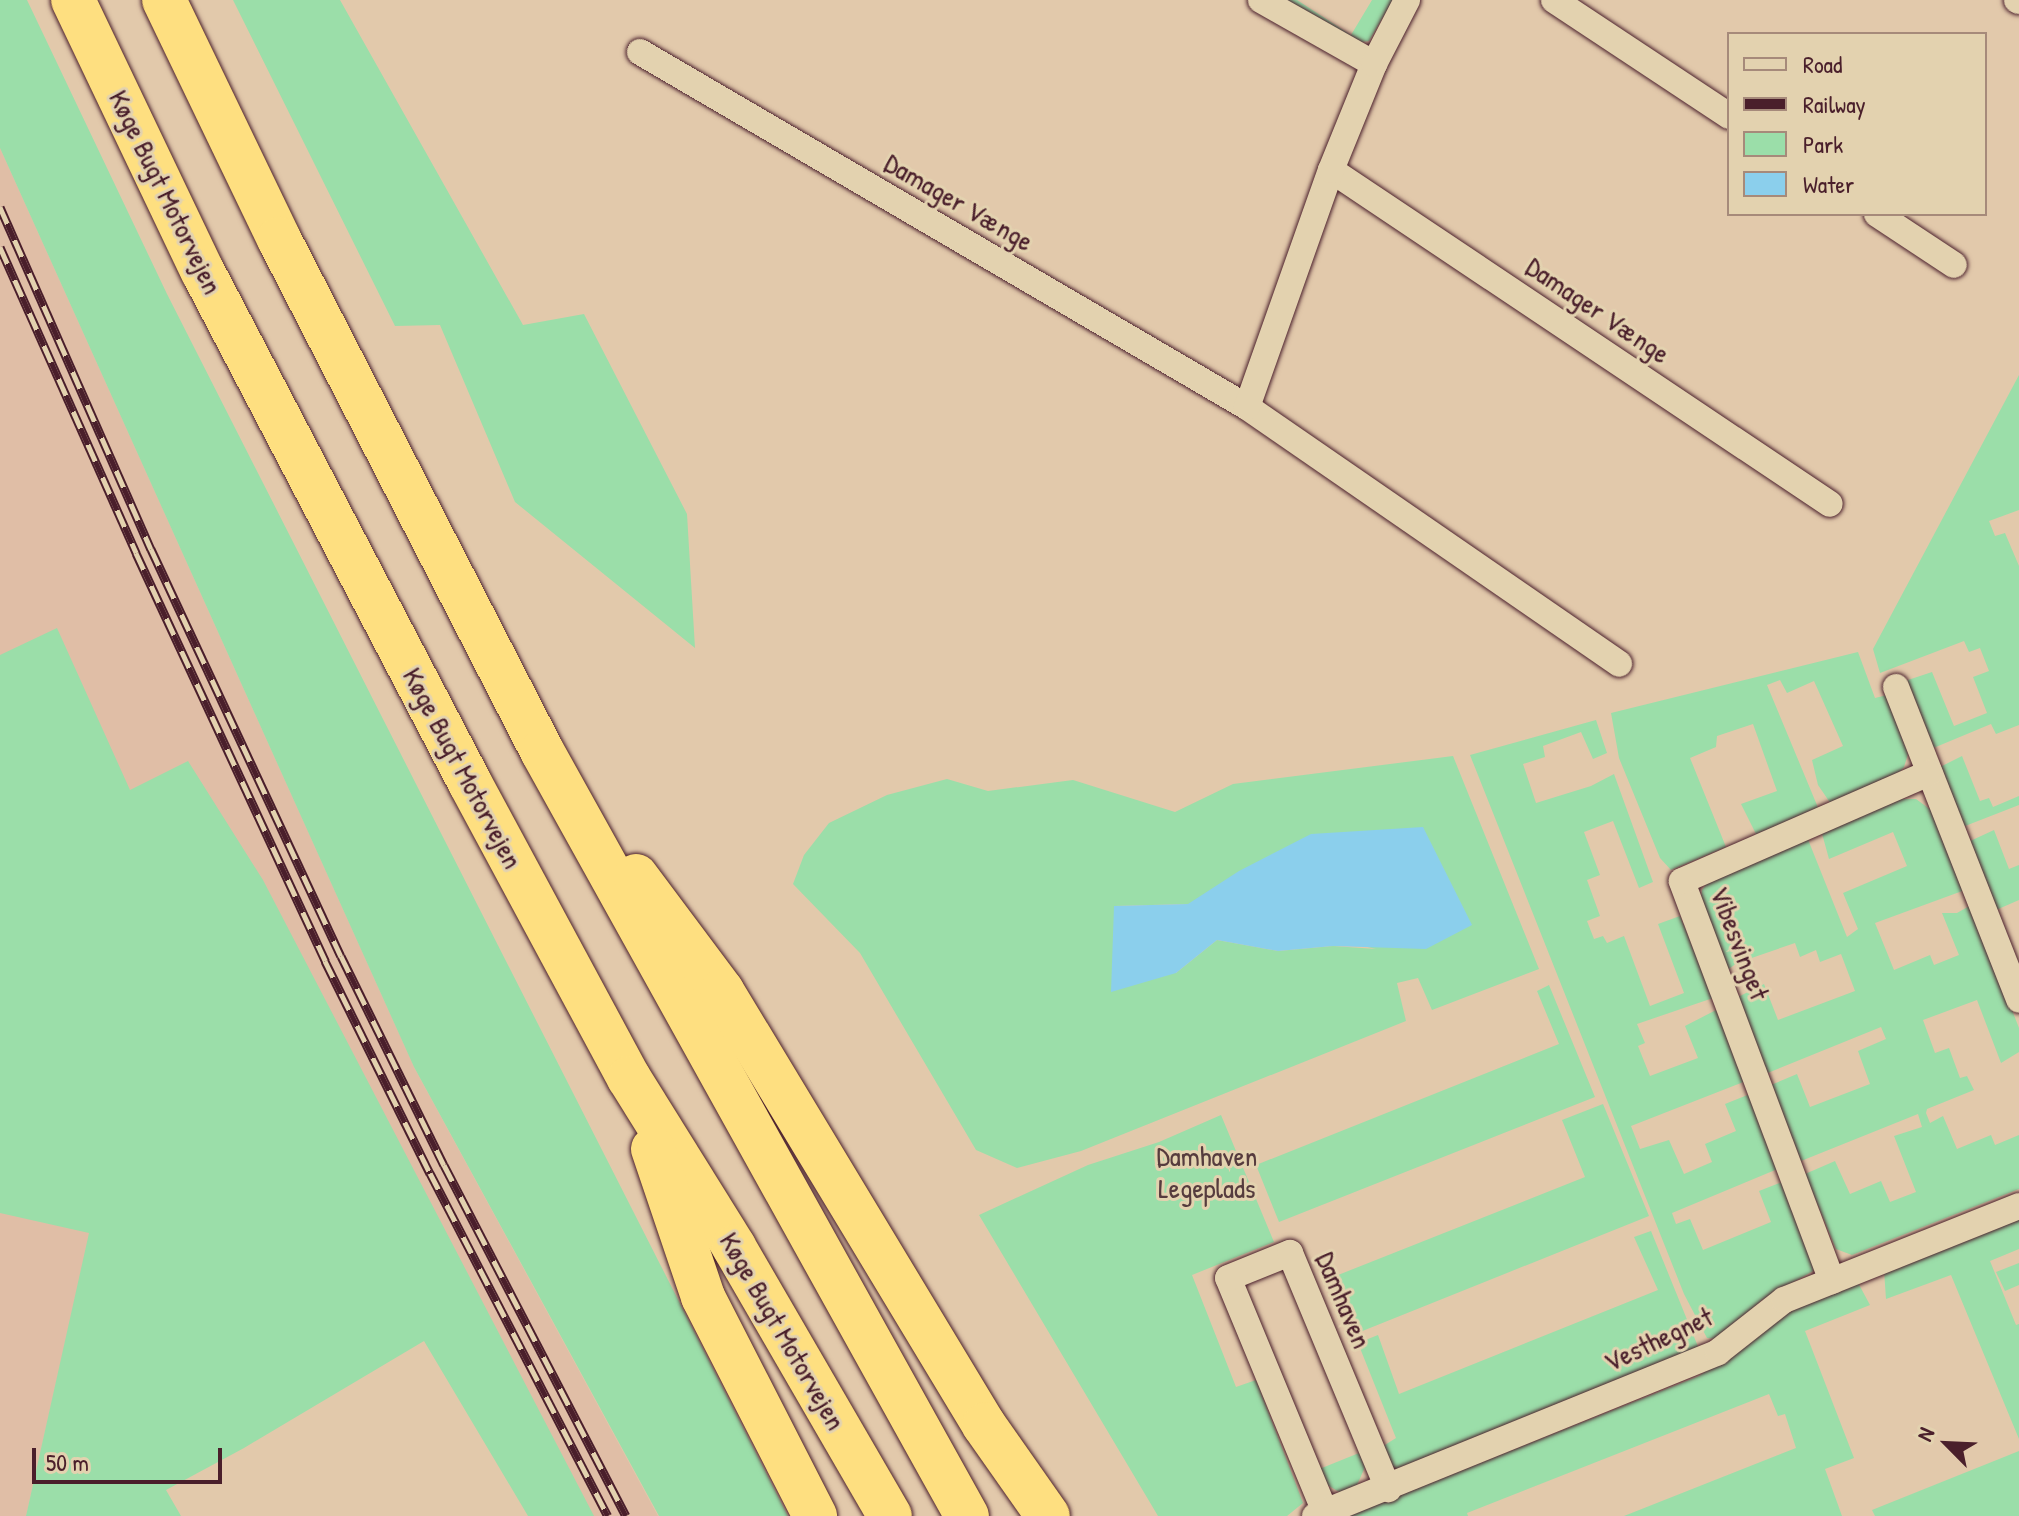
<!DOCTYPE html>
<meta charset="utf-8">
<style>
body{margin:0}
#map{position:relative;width:2019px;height:1516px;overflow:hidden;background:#e2c9ab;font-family:"Patrick Hand",sans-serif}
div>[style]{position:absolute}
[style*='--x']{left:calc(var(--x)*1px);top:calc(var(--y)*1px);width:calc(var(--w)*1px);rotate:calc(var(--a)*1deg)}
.built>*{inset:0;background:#e0bea6}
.green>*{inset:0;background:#9bdea9}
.water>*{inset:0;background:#8bcfec}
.roads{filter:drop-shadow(0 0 2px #4a1f2b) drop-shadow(0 0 2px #4a1f2b)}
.minor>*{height:26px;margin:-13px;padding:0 13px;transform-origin:13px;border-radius:13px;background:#e3d2af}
.motorway>*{height:44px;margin:-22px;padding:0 22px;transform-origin:22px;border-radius:22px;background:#fedf80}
.rail>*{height:9px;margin-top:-4.5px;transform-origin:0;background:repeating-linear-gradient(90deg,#e3d2af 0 18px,#4a1f2b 0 36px);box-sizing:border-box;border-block:2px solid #4a1f2b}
span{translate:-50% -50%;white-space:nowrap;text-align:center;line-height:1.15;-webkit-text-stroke:6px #e3d2af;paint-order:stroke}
.street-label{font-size:28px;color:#4a1f2b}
.park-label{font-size:28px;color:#563c3e}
.legend{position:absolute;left:1727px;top:32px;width:260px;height:184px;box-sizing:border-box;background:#e3d2af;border:2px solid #a68a7a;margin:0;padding:10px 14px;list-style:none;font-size:24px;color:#4a1f2b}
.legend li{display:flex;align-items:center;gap:16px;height:40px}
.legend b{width:40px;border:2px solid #a68a7a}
.north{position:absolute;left:1907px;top:1404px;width:80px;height:80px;-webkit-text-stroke:6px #e3d2af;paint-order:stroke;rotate:294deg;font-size:22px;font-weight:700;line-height:32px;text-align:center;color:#4a1f2b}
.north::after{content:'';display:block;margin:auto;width:28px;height:36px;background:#4a1f2b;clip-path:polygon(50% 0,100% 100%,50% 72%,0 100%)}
.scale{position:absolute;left:32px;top:1448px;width:190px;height:36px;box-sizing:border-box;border:4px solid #4a1f2b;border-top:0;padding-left:10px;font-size:24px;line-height:28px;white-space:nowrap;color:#4a1f2b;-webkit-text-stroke:6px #e3d2af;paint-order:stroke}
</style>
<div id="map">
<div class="built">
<div style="clip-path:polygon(0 148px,415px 1069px,658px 1516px,589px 1516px,263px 881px,94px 1215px,26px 1516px,0 1516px)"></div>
</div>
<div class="green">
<div style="clip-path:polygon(0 0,27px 0,167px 294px,788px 1516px,659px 1516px,414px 1067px,0 148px)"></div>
<div style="clip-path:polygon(233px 0,340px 0,523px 325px,584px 314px,687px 514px,695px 648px,515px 502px,440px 325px,395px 326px)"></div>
<div style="clip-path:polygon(1277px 0,1297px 0,1351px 35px,1372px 0,1393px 0,1369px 41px,1355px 43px)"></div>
<div style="clip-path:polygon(2019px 375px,2019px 510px,1989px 521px,1995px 536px,2005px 533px,2019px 566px,2019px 725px,1996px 734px,1991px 724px,1931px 749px,1902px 682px,1932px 672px,1954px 726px,1987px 713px,1973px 677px,1989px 671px,1980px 648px,1969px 652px,1964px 641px,1880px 673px,1873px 649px)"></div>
<div style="clip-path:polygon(57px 628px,130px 790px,188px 761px,263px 880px,594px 1516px,528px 1516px,424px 1341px,244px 1448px,166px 1490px,181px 1516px,26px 1516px,89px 1233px,0 1213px,0 655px)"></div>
<div style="clip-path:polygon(1858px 652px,1875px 698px,1887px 695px,1908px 754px,1904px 767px,1894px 779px,1831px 804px,1818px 785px,1812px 760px,1843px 746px,1814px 681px,1787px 693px,1780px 680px,1767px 685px,1819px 810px,1756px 834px,1741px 804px,1777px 791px,1753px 724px,1717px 736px,1716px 747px,1690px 758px,1726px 847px,1671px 870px,1660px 858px,1619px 758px,1611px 713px)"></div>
<div style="clip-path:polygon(1596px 720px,1607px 753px,1593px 759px,1581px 732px,1543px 746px,1545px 757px,1523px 764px,1536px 803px,1591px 786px,1614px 774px,1653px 882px,1639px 888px,1613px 821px,1584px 832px,1600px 875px,1587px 880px,1600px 916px,1587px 921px,1594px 939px,1603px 936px,1607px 943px,1624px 936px,1650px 1006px,1684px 993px,1658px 924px,1680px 916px,1713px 998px,1637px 1024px,1645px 1043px,1638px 1046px,1650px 1076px,1698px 1058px,1685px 1026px,1718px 1009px,1746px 1081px,1631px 1126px,1640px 1149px,1669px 1140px,1684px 1174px,1712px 1162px,1705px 1144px,1736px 1131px,1725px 1104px,1750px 1094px,1780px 1168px,1672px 1213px,1676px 1224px,1690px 1219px,1703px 1250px,1771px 1222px,1759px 1191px,1787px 1180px,1816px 1255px,1813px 1271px,1762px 1300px,1717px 1339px,1707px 1338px,1684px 1294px,1470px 755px)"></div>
<div style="clip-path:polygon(evenodd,1453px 756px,1539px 969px,1432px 1010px,1418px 978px,1397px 983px,1406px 1021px,1081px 1151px,1017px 1168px,976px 1150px,860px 953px,793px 884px,804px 855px,829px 823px,887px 795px,947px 779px,988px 791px,1073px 780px,1175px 812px,1233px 784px,1453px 756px,1188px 904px,1376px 949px,1333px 946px,1278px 951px,1217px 940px,1176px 973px,1114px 906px,1188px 904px)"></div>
<div style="clip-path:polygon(1962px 756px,1980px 801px,1989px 798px,1993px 807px,2019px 796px,2019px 805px,1960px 828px,1938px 768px)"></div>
<div style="clip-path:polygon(1900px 799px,1916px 799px,1935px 813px,1965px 890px,1875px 923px,1894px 970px,1930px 955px,1934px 965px,1959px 955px,1942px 913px,1957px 913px,1971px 905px,2019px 1028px,2019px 1052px,2001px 1063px,1977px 1000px,1923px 1020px,1935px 1053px,1949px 1048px,1960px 1078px,1967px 1076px,1974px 1090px,1927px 1109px,1926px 1113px,1930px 1123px,1943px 1116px,1957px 1149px,1991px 1135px,1995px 1145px,2019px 1135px,2019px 1189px,1852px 1255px,1836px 1249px,1805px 1174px,1835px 1161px,1850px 1194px,1881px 1181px,1890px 1202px,1916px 1192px,1894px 1136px,1922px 1127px,1918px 1114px,1801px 1161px,1771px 1085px,1797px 1074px,1810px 1107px,1870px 1084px,1858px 1051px,1886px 1039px,1881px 1027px,1765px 1074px,1736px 998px,1764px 984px,1778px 1020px,1855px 991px,1841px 954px,1820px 962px,1816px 950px,1800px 957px,1795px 943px,1737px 963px,1726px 971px,1700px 906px,1702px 890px,1711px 877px,1807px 837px,1847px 937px,1858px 929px,1843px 893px,1907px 866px,1893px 832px,1829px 859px,1821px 830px)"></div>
<div style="clip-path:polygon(1994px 830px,2009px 869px,2019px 865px,2019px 900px,1996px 910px,1968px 842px)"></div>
<div style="clip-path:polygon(1549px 985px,1595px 1097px,1279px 1222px,1256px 1165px,1559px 1044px,1537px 991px)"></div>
<div style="clip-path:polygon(1603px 1104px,1649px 1216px,1350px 1336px,1328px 1279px,1585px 1177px,1562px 1120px)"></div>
<div style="clip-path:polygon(1221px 1115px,1274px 1242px,1192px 1275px,1236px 1387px,1256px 1380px,1294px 1479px,1303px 1503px,1287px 1516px,1158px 1516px,979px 1215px,1088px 1165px,1159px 1142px)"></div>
<div style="clip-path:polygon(2019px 1216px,2019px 1249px,1990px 1261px,2016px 1325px,2019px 1324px,2019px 1439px,1951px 1275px,1886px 1299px,1884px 1270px)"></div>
<div style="clip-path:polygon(1651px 1231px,1699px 1349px,1397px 1469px,1383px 1461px,1380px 1448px,1396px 1438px,1358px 1343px,1378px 1335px,1399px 1394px,1658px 1290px,1634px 1237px)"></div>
<div style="clip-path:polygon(2019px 1263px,2019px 1285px,2005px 1291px,1996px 1272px)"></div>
<div style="clip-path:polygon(1856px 1279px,1870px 1305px,1805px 1331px,1854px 1458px,1825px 1469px,1842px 1516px,1624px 1516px,1796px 1448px,1785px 1414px,1778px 1416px,1769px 1394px,1467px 1513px,1468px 1516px,1347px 1516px,1699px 1376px,1788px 1311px)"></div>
<div style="clip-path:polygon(2019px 1451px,2019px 1516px,1875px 1516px,1872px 1510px)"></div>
<div style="clip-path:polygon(1359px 1453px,1365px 1467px,1357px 1485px,1341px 1493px,1324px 1483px,1317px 1470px)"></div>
</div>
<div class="water">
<div style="clip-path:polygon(1423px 827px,1472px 925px,1426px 949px,1333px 946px,1278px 951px,1217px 940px,1176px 973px,1111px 992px,1114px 906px,1188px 904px,1239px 871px,1311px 834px)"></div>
</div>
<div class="roads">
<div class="minor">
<div style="--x:1261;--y:0;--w:130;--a:29.5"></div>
<div style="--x:1554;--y:0;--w:210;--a:33.5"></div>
<div style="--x:2017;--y:0;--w:2;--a:27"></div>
<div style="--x:640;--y:52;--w:703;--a:30.32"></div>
<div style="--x:1247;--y:407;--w:452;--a:34.6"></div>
<div style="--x:1331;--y:170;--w:600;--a:33.8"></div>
<div style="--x:1877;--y:214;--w:92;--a:33.5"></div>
<div style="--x:1247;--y:407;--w:251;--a:-70.5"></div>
<div style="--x:1331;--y:170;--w:114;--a:-67.9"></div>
<div style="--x:1374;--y:64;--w:72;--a:-62.7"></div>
<div style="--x:1896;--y:687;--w:336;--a:68.5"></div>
<div style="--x:1832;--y:1281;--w:427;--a:-110.6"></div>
<div style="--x:1682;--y:881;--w:270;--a:-23.6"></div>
<div style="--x:1325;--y:1512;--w:253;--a:-112.5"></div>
<div style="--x:1228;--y:1278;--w:67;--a:-22"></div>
<div style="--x:1290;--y:1253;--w:256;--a:67.4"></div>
<div style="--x:1315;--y:1516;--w:435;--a:-22.1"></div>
<div style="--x:1718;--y:1352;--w:84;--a:-38.2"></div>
<div style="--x:1784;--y:1300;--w:253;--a:-21.8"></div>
</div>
<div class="motorway">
<div style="--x:73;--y:0;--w:301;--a:64.5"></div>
<div style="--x:203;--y:272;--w:577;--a:62.41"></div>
<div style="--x:470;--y:783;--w:335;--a:61.7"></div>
<div style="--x:629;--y:1078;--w:199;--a:58.1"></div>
<div style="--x:734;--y:1247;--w:311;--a:59.9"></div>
<div style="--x:164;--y:0;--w:265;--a:64.3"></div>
<div style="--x:279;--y:239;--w:576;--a:62.81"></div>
<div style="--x:542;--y:751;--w:875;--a:60.95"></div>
<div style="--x:636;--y:876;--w:144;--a:53.2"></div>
<div style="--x:722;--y:991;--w:507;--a:58.88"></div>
<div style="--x:984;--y:1425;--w:111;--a:54.9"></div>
<div style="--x:653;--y:1149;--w:156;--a:71.3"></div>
<div style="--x:703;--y:1297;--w:246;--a:62.9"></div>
</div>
</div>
<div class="rail">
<div style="--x:0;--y:207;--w:374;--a:66.2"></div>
<div style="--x:151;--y:549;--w:449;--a:65"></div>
<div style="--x:341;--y:956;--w:233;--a:63.8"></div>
<div style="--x:444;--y:1165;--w:395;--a:62.6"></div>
<div style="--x:0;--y:247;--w:335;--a:66"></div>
<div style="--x:136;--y:553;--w:450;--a:65.1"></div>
<div style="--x:325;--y:961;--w:237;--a:63.7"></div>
<div style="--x:430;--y:1173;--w:386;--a:62.6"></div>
</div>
<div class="street-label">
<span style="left:166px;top:192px;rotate:64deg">Køge Bugt Motorvejen</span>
<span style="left:959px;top:202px;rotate:30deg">Damager Vænge</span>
<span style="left:1598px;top:310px;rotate:34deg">Damager Vænge</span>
<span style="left:463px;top:768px;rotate:62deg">Køge Bugt Motorvejen</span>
<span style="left:1740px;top:943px;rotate:69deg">Vibesvinget</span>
<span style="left:1344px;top:1300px;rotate:67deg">Damhaven</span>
<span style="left:783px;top:1331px;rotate:60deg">Køge Bugt Motorvejen</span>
<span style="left:1658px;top:1339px;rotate:-25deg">Vesthegnet</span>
</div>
<div class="park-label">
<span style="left:1207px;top:1172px">Damhaven<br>Legeplads</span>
</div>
<ul class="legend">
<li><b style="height:10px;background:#e3d2af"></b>Road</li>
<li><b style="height:10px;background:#4a1f2b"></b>Railway</li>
<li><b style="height:22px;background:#9bdea9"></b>Park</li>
<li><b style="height:22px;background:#8bcfec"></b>Water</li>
</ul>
<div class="north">N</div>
<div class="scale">50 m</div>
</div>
